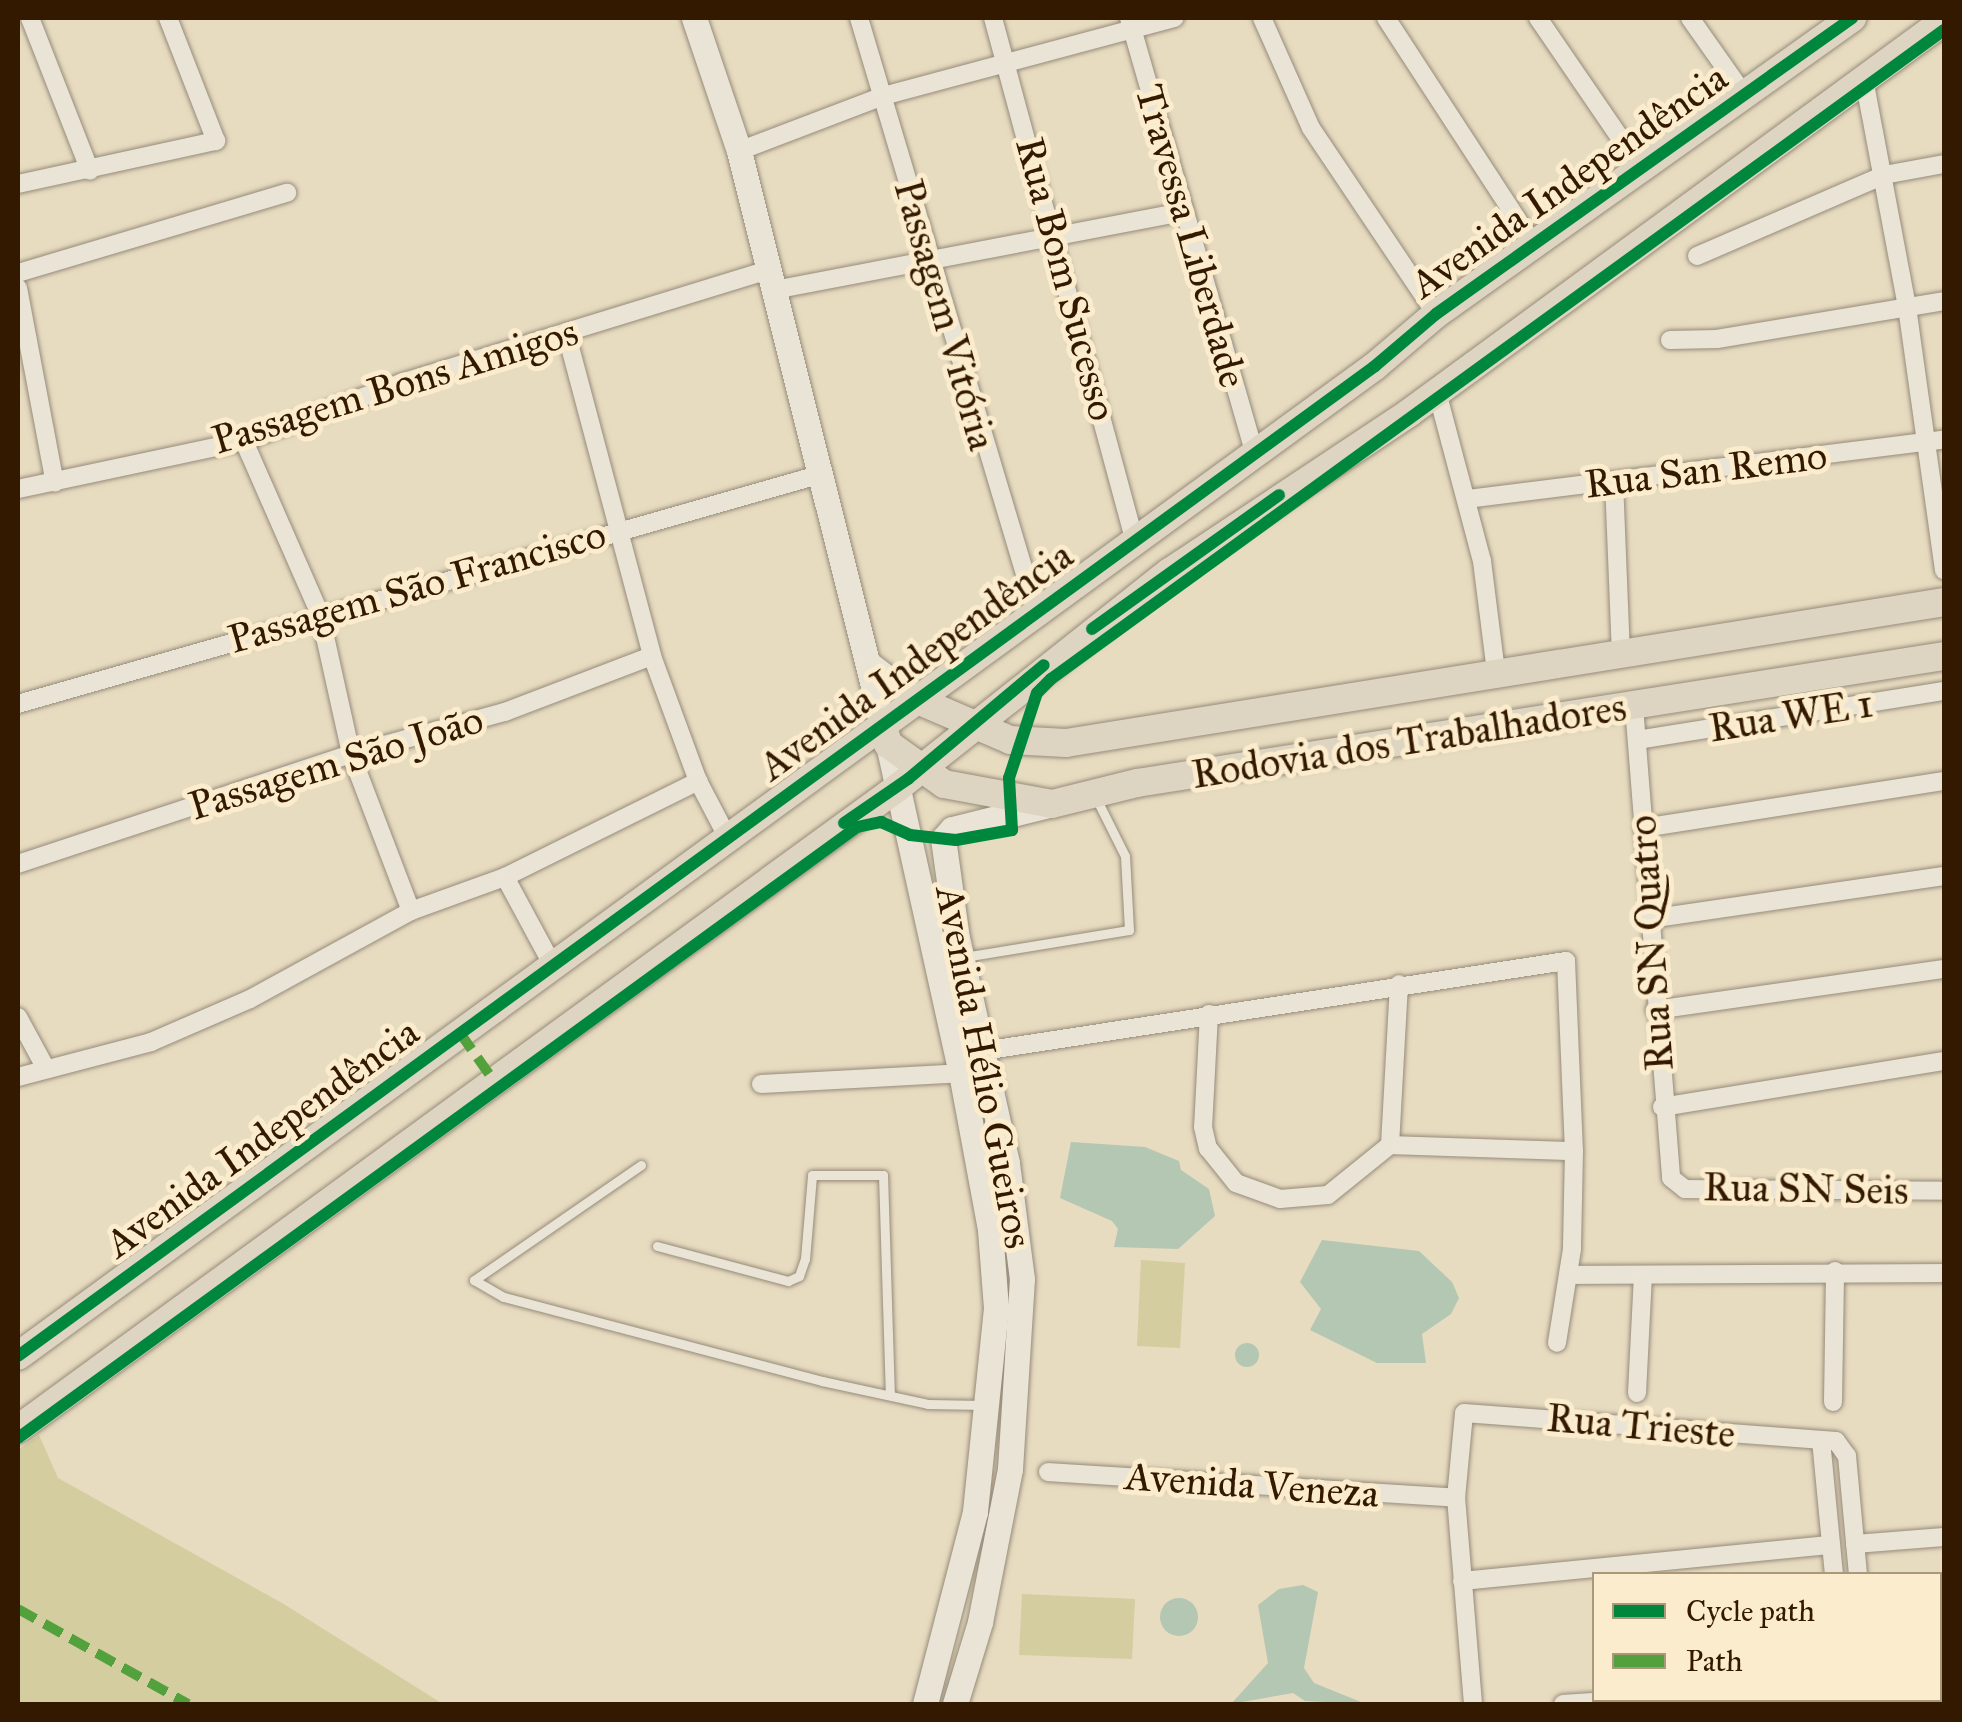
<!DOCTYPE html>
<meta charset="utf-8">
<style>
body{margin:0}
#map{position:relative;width:1962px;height:1722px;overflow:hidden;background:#e7dbc0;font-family:"IM FELL Great Primer",serif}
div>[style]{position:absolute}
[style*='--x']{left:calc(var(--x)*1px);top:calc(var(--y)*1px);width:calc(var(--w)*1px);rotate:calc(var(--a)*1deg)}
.green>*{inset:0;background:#d4cda0}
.water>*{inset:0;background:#b3c7b2}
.round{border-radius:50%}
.roads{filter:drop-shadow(0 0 2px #968b79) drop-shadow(0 0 2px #968b79)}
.service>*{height:9px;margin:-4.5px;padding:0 4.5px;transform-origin:4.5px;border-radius:4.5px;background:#eae4d7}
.minor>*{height:18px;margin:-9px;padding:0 9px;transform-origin:9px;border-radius:9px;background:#eae4d7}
.secondary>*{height:25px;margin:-12.5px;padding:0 12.5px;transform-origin:12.5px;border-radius:12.5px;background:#eae4d7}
.primary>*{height:28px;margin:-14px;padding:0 14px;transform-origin:14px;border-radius:14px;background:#ded4c2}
.quiet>*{height:10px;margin-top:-5px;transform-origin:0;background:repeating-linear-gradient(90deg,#53a13c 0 20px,transparent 0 30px)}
.cycleway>*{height:12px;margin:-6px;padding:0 6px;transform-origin:6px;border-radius:6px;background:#00873e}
span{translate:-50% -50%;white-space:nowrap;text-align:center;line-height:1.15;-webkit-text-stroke:10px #faeccc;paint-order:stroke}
.street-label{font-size:40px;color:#341901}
.frame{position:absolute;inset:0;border:20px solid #341901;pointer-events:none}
.legend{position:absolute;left:1592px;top:1572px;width:350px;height:130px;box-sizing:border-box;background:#faeccc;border:2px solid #ab987b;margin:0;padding:12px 18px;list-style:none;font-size:30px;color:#341901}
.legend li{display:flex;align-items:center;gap:20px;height:50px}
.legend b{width:50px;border:2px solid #ab987b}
</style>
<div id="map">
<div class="green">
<div style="clip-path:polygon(1141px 1260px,1185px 1263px,1180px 1348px,1137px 1346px)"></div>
<div style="clip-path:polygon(39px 1435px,58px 1478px,282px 1603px,443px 1704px,18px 1704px,18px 1450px)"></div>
<div style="clip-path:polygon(1022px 1594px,1135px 1599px,1132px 1659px,1019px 1655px)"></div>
</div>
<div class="water">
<div style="clip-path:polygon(1071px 1142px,1145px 1147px,1179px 1161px,1181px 1170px,1209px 1189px,1215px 1216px,1178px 1249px,1114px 1247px,1118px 1229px,1112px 1221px,1060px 1198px)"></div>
<div style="clip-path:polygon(1322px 1240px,1419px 1251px,1452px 1282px,1459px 1298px,1451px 1314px,1422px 1334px,1426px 1363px,1377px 1363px,1310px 1330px,1321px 1309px,1300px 1282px)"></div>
<div class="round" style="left:1235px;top:1343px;width:24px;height:24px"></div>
<div style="clip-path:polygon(1303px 1585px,1318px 1592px,1304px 1668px,1314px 1683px,1366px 1704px,1305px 1701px,1293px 1693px,1231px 1704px,1268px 1663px,1258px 1605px,1279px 1589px)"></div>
<div class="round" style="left:1160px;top:1598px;width:38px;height:38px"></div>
</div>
<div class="roads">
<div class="service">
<div style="--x:964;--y:957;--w:167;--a:-9.3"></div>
<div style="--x:1129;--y:930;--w:74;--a:-93.1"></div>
<div style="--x:1125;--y:856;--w:67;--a:-116.6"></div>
<div style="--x:641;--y:1165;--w:203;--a:145.4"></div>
<div style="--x:474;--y:1280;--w:34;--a:30"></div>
<div style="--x:504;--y:1297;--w:329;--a:14.8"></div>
<div style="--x:822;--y:1381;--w:108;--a:12.2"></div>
<div style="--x:928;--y:1404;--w:55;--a:1"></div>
<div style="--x:657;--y:1246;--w:136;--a:15"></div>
<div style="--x:788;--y:1281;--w:12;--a:-24"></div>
<div style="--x:799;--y:1276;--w:18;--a:-71"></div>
<div style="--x:805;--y:1259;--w:84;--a:-85.2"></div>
<div style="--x:812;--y:1175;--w:71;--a:0"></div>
<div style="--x:883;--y:1175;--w:220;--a:88.2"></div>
</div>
<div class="minor">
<div style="--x:30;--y:18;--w:164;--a:68.6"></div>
<div style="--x:859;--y:18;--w:619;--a:73.38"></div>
<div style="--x:993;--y:18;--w:543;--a:74.84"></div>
<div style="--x:1129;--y:18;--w:454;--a:73.9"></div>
<div style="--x:1262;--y:18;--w:120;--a:66"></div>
<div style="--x:1311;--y:128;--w:224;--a:56.1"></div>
<div style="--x:1386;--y:18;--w:275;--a:56.9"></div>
<div style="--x:1538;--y:18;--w:184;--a:55.6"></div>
<div style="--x:1690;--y:18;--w:95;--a:54.8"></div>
<div style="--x:1864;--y:79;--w:232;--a:79.3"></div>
<div style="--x:1907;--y:307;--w:266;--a:82"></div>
<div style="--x:739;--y:151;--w:154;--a:-20.9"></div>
<div style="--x:883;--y:96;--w:302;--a:-15"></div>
<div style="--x:18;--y:184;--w:203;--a:-12.3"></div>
<div style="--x:216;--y:141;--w:132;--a:-111.3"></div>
<div style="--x:1697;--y:256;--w:204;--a:-23.4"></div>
<div style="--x:1884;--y:175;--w:61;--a:-10.4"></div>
<div style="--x:18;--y:273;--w:281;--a:-16.6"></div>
<div style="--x:18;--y:288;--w:198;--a:79.3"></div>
<div style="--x:774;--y:290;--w:414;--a:-10.8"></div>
<div style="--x:566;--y:332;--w:335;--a:75.1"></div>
<div style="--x:652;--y:656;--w:133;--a:69.8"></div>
<div style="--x:698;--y:781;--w:67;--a:62.3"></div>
<div style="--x:1670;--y:340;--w:47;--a:-1.2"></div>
<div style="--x:1717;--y:339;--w:230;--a:-9.5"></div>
<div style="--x:1437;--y:392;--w:175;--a:75.1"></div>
<div style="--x:1482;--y:561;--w:112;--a:82.8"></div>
<div style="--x:244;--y:441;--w:189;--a:66.3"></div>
<div style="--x:320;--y:614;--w:143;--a:77.5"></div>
<div style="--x:351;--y:754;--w:168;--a:69.1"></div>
<div style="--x:1614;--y:481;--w:175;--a:87.7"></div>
<div style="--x:18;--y:489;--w:231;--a:-12"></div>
<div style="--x:244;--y:441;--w:167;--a:-20.3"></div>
<div style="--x:401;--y:383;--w:385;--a:-17.1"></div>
<div style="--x:1467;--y:499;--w:481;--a:-7.1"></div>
<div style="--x:18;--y:704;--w:832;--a:-15.97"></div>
<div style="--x:1634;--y:706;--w:473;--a:85.5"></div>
<div style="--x:1671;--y:1178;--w:18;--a:38"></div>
<div style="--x:1685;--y:1189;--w:259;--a:0.4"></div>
<div style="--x:1637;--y:740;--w:311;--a:-9.1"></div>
<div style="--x:1643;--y:828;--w:305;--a:-8.9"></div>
<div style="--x:18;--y:864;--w:351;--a:-18.3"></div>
<div style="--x:351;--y:754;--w:160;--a:-15.3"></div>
<div style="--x:505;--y:712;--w:157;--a:-20.9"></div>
<div style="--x:505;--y:877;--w:99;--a:61.6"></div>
<div style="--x:1649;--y:919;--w:298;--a:-8.3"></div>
<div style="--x:1655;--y:1010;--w:292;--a:-8.1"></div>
<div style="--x:1209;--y:1014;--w:113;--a:93"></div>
<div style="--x:1203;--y:1127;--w:22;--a:77"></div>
<div style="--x:1208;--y:1148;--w:45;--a:51.3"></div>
<div style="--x:1236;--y:1183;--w:47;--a:20"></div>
<div style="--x:1280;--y:1199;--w:48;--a:-4.8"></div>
<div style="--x:1328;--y:1195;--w:80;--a:-38.9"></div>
<div style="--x:18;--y:1017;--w:55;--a:61.6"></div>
<div style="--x:983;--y:1051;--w:590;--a:-8.78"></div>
<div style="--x:1566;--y:961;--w:190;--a:87.6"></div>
<div style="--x:1574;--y:1151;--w:98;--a:91.2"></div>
<div style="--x:1572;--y:1249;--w:95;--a:99.1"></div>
<div style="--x:18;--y:1077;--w:138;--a:-14.7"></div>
<div style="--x:151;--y:1042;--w:108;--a:-23.5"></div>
<div style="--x:250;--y:999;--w:183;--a:-28.7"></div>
<div style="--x:411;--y:911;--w:100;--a:-19.9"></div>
<div style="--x:505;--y:877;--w:216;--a:-26.4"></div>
<div style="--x:761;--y:1084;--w:200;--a:-3.1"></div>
<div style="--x:1662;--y:1107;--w:286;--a:-9.3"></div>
<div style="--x:1390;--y:1145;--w:184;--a:1.9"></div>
<div style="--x:1390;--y:1145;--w:161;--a:-86.8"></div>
<div style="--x:1568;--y:1275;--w:376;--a:-0.3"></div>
<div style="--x:1637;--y:1393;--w:117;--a:-87.1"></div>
<div style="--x:1833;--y:1402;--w:131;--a:-89.1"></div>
<div style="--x:1821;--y:1440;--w:135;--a:84.5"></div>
<div style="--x:1048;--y:1472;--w:409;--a:3.6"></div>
<div style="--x:1855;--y:1544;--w:89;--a:-4.5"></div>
<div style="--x:1462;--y:1581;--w:371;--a:-5.6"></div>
<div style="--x:1940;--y:1673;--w:4;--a:-14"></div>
<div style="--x:1844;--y:1700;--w:4;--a:90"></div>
<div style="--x:1869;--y:1700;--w:4;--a:90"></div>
<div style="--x:1473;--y:1704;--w:207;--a:-94.7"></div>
<div style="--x:1456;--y:1498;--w:85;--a:-84.6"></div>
<div style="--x:1464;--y:1413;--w:373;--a:4.3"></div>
<div style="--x:1836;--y:1441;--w:19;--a:54"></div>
<div style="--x:1847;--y:1456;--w:119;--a:84.7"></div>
<div style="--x:1563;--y:1704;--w:60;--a:-3.8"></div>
</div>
<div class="secondary">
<div style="--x:694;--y:18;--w:140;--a:71.3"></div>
<div style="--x:739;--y:151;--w:589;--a:75.94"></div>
<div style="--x:869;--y:664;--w:58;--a:37.3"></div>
<div style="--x:888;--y:744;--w:337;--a:77.5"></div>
<div style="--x:961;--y:1073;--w:160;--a:79.5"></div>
<div style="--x:990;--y:1230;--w:78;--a:85.6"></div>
<div style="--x:996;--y:1308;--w:205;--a:95.9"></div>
<div style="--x:975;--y:1512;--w:198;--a:104.6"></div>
<div style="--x:955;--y:1704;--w:86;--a:-73"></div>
<div style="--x:980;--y:1622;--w:156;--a:-78.9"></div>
<div style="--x:1010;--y:1469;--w:190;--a:-86.4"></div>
<div style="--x:1022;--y:1279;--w:117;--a:-97.4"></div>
<div style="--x:1007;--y:1163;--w:230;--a:-102.5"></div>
<div style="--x:957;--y:938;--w:100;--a:-98"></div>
<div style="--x:943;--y:839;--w:13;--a:-48"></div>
<div style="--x:952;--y:829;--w:103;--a:-14"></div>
</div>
<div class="primary">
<div style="--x:915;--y:699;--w:103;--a:23.3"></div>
<div style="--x:1010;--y:740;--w:56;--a:3.1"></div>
<div style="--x:1066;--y:743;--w:889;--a:-9.12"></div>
<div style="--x:882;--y:722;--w:23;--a:75"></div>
<div style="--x:888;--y:744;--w:69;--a:35.5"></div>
<div style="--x:944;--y:784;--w:110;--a:10.5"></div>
<div style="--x:1052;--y:804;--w:88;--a:-13.9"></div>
<div style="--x:1137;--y:783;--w:817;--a:-8.94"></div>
<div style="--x:18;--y:1356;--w:1680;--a:-36.11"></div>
<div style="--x:1375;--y:366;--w:80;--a:-40.4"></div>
<div style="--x:1436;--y:314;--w:511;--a:-35.43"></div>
<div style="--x:18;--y:1429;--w:1088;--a:-36.1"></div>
<div style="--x:897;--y:788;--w:348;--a:-38.4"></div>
<div style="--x:1170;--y:572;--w:287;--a:-33.6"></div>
<div style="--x:1409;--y:413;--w:663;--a:-36.23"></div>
</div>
</div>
<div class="quiet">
<div style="--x:460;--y:1033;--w:59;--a:54.7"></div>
<div style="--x:18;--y:1609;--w:195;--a:29.2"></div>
</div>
<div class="cycleway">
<div style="--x:1092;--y:629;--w:230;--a:-35.6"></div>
<div style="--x:844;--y:823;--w:78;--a:-34.5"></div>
<div style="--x:908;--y:779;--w:177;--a:-40"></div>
<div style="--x:18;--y:1356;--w:1680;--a:-36.11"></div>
<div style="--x:1375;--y:366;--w:80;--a:-40.4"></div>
<div style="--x:1436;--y:314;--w:511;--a:-35.43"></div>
<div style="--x:18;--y:1438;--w:1038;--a:-36.06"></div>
<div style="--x:857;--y:827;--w:25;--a:-12"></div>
<div style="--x:881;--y:822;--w:32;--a:24"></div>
<div style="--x:910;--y:835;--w:46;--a:6.2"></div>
<div style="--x:956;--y:840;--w:57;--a:-10.1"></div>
<div style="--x:1012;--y:830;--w:52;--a:-93.3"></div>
<div style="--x:1009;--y:778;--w:89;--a:-71.8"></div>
<div style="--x:1037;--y:693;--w:20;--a:-45"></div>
<div style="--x:1051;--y:679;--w:1104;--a:-36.01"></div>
</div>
<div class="street-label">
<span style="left:1569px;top:181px;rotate:-35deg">Avenida Independência</span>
<span style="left:1191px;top:236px;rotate:74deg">Travessa Liberdade</span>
<span style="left:1066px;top:279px;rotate:75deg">Rua Bom Sucesso</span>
<span style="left:945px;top:315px;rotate:74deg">Passagem Vitória</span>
<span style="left:395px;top:386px;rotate:-17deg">Passagem Bons Amigos</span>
<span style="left:1706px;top:470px;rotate:-7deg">Rua San Remo</span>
<span style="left:417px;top:587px;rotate:-16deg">Passagem São Francisco</span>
<span style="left:916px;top:661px;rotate:-36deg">Avenida Independência</span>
<span style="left:1791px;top:716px;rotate:-9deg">Rua WE 1</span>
<span style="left:1409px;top:741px;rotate:-9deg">Rodovia dos Trabalhadores</span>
<span style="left:336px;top:763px;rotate:-17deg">Passagem São João</span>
<span style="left:1651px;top:943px;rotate:-94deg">Rua SN Quatro</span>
<span style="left:984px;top:1067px;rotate:79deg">Avenida Hélio Gueiros</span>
<span style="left:262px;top:1138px;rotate:-36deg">Avenida Independência</span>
<span style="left:1806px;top:1189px;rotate:1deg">Rua SN Seis</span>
<span style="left:1641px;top:1426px;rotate:5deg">Rua Trieste</span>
<span style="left:1252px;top:1485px;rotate:4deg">Avenida Veneza</span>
</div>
<div class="frame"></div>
<ul class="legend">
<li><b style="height:12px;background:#00873e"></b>Cycle path</li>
<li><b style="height:12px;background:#53a13c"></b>Path</li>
</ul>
</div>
